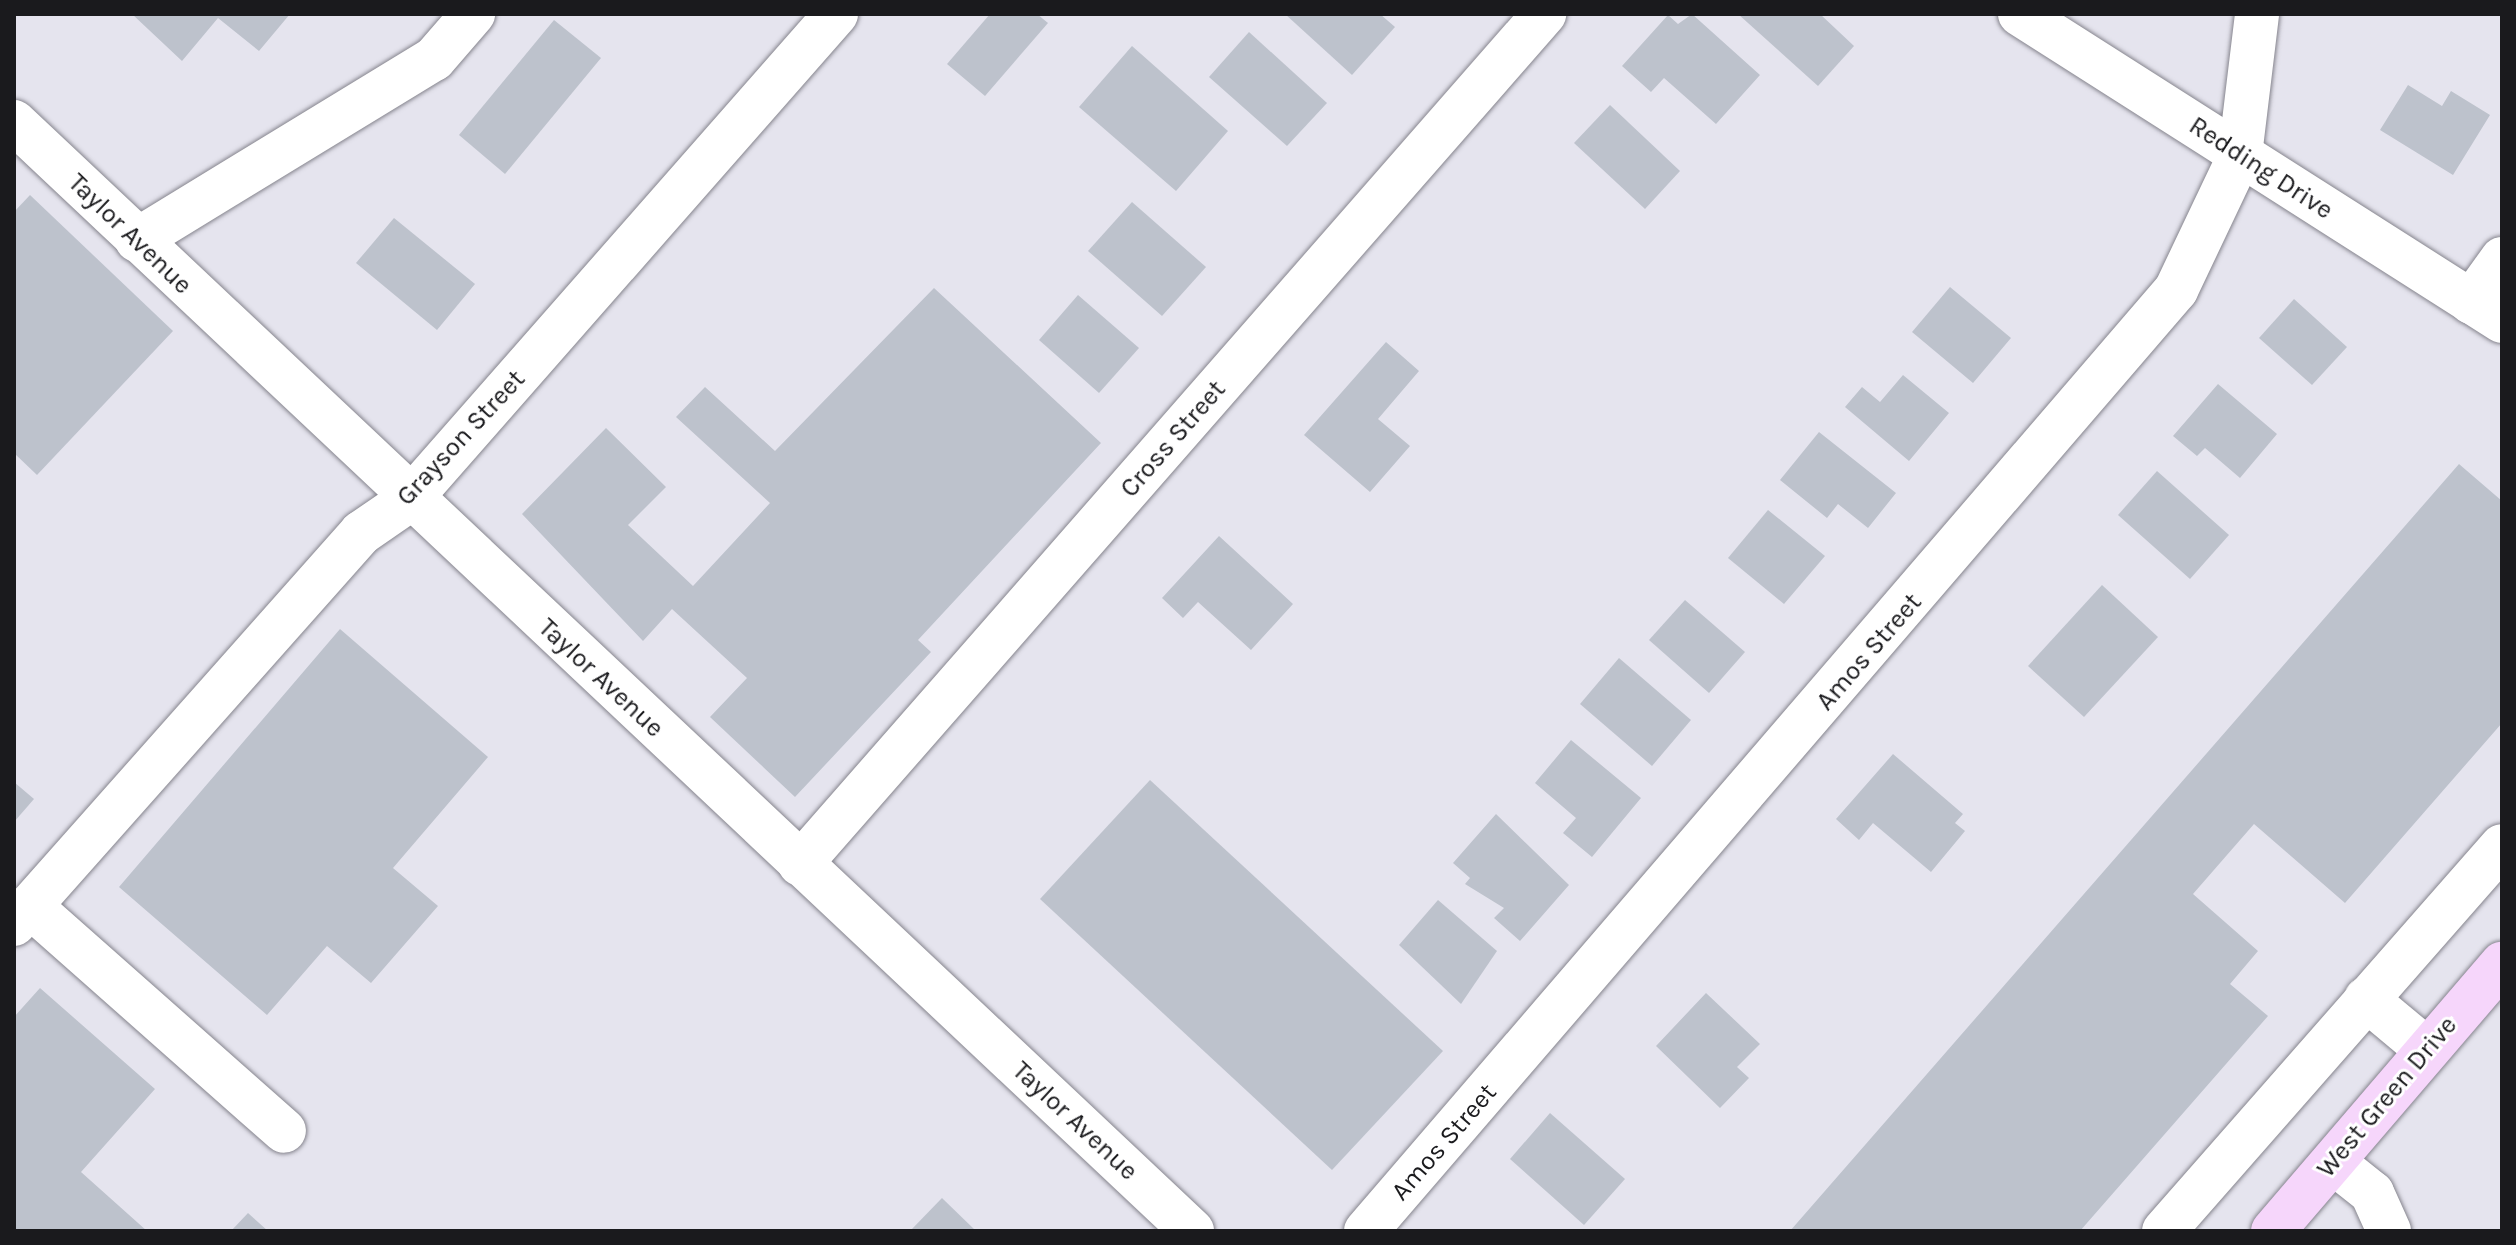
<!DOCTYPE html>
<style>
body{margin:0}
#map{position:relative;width:2516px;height:1245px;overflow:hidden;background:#e5e4ee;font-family:Karla,sans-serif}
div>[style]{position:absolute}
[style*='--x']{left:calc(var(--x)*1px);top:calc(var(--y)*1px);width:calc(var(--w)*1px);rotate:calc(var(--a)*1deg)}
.building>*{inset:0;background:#bdc2cc}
.roads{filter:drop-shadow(0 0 2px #85848d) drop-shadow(0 0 2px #85848d)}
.minor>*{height:44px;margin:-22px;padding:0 22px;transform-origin:22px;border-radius:22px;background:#fff}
.major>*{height:44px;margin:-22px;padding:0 22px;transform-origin:22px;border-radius:22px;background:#f6d6fb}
span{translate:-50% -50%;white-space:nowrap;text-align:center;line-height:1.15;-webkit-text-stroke:6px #fff;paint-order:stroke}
.street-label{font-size:26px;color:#1a1a1d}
.frame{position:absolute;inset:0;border:16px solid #1a1a1d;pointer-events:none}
</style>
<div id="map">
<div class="building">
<div style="clip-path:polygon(132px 14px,217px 15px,290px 14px,259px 51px,218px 18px,182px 61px)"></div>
<div style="clip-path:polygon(990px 14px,1037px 14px,1048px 23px,985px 96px,947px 64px)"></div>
<div style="clip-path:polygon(1285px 14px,1380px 14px,1395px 27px,1352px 75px)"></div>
<div style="clip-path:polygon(1692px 14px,1760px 75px,1716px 124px,1664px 78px,1651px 92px,1622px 66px,1668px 15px,1678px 24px)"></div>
<div style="clip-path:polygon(1738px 14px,1820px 14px,1854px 46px,1818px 86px)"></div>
<div style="clip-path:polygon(554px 20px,601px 58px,505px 174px,459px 135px)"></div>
<div style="clip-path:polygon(1249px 32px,1327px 103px,1287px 146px,1209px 77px)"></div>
<div style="clip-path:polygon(1132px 46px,1228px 131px,1176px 191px,1079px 107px)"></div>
<div style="clip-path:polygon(2408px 85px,2442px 106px,2451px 91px,2490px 115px,2453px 175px,2380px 130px)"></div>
<div style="clip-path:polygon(1610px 105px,1680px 171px,1645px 209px,1574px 143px)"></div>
<div style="clip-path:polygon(30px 195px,173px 331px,37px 475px,14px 453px,14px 212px)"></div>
<div style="clip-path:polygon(1132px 202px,1206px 267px,1162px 316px,1088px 251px)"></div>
<div style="clip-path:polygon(394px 218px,475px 284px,437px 330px,356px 263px)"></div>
<div style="clip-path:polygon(1950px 287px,2011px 338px,1973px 383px,1912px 332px)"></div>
<div style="clip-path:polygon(934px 288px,1101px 443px,918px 640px,931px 652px,795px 797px,710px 717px,747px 678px,672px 609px,643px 641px,522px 514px,606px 428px,666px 487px,628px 525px,693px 586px,770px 503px,676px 417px,705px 387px,775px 451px)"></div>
<div style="clip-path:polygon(1078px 295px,1139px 348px,1099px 393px,1039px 340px)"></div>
<div style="clip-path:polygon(2294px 299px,2347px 347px,2312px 385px,2259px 338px)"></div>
<div style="clip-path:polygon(1386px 342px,1419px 371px,1378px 419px,1410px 446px,1370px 492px,1304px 435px)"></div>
<div style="clip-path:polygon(1903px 375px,1949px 413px,1909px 461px,1845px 407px,1862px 387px,1880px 402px)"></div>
<div style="clip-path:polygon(2218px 384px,2277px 434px,2240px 478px,2205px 448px,2197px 456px,2173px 436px)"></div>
<div style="clip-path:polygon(1819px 432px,1896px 493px,1868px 528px,1838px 504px,1827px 518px,1780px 480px)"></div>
<div style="clip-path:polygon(2459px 464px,2502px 501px,2502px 723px,2345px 903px,2254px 824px,2193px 894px,2258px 951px,2230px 984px,2268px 1016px,2080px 1231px,1790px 1231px)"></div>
<div style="clip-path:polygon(2157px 471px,2229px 535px,2190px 579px,2118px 515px)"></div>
<div style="clip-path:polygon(1768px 510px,1825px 556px,1784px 604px,1728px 558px)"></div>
<div style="clip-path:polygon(1219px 536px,1293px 604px,1251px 650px,1198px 602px,1183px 618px,1162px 598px)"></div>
<div style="clip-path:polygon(2102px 585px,2158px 637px,2084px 717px,2028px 666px)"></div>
<div style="clip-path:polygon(1685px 600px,1745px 652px,1709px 693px,1649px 640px)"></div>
<div style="clip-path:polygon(340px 629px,488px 757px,393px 868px,438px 906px,371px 983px,327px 946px,267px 1015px,119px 887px)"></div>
<div style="clip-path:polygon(1619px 658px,1691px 720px,1652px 766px,1580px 704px)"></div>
<div style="clip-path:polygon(1571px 740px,1641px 798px,1592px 857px,1563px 833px,1576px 818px,1535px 783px)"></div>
<div style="clip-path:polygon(1893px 754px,1963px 814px,1955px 823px,1965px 831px,1931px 872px,1873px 823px,1859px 840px,1836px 819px)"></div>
<div style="clip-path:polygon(1150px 780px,1443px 1051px,1332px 1170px,1040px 899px)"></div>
<div style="clip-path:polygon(14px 782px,34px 799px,14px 822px)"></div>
<div style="clip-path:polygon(1496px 814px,1569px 885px,1520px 941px,1494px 918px,1504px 908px,1465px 884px,1470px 878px,1453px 863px)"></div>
<div style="clip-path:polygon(1438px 900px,1497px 951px,1461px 1004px,1399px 945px)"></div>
<div style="clip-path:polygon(40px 988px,155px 1089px,81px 1172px,147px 1231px,14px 1231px,14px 1017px)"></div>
<div style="clip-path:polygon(1706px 993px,1760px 1044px,1737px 1067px,1749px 1078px,1720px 1108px,1656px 1046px)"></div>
<div style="clip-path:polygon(1550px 1113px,1625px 1179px,1584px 1225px,1510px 1159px)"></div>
<div style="clip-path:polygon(942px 1198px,976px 1231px,910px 1231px)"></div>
<div style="clip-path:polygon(248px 1213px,268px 1231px,231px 1231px)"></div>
</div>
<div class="roads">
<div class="minor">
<div style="--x:2020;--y:14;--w:571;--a:32.49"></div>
<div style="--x:14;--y:122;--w:1618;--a:43.27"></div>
<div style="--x:137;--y:240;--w:348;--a:-31.4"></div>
<div style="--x:434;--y:59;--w:60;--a:-49.1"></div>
<div style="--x:2471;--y:302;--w:53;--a:-54.2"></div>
<div style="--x:800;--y:864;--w:1130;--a:-48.8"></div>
<div style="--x:30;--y:906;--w:339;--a:41.5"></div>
<div style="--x:14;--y:924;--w:523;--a:-48.41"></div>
<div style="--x:361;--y:533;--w:58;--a:-34.5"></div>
<div style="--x:409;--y:500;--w:647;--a:-48.7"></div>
<div style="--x:2366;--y:999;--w:78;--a:39.8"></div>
<div style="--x:2333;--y:1162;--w:50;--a:38.5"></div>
<div style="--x:2372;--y:1193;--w:42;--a:65.9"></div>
<div style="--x:1366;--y:1231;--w:1242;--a:-49.28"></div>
<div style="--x:2176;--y:290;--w:149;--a:-64.6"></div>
<div style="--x:2240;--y:155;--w:142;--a:-83.1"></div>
<div style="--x:2164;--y:1231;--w:512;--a:-48.72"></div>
</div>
<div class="major">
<div style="--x:2273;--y:1231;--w:352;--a:-49.4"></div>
</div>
</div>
<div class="street-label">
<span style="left:2261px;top:168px;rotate:33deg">Redding Drive</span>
<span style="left:130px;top:234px;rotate:44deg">Taylor Avenue</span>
<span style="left:461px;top:438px;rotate:-47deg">Grayson Street</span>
<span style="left:1173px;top:439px;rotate:-49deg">Cross Street</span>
<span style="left:1869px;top:652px;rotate:-49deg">Amos Street</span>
<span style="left:601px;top:678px;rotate:43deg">Taylor Avenue</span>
<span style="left:2387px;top:1097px;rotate:-50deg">West Green Drive</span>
<span style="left:1075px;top:1121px;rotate:43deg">Taylor Avenue</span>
<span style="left:1444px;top:1142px;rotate:-49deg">Amos Street</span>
</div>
<div class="frame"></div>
</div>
